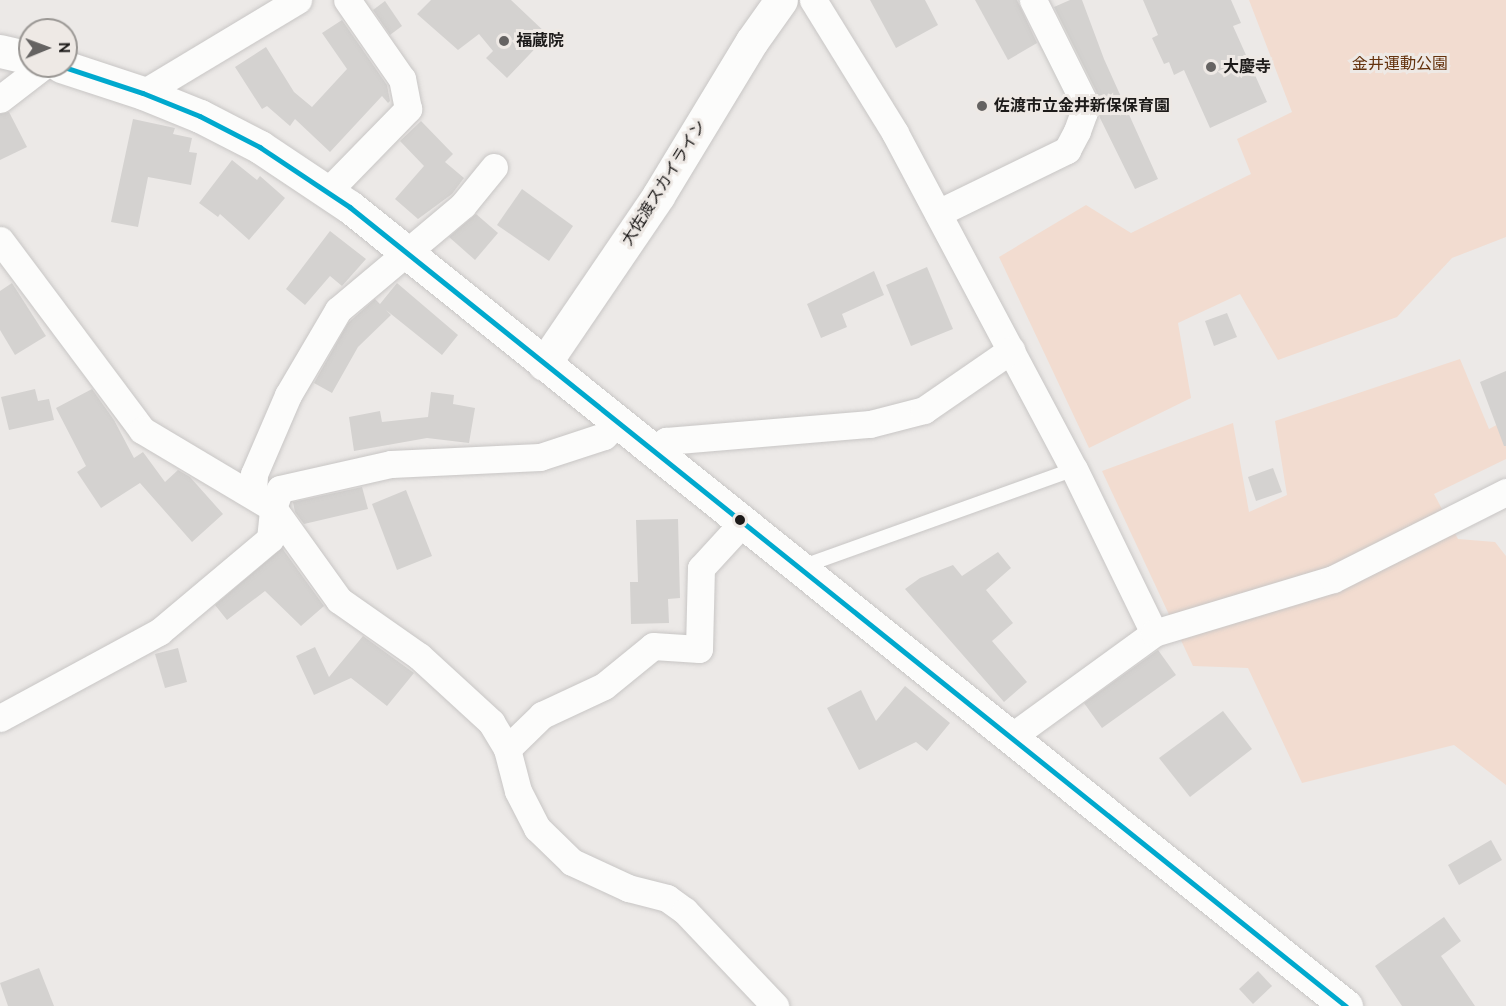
<!DOCTYPE html>
<meta charset="utf-8">
<style>
body{margin:0}
#map{position:relative;width:1506px;height:1006px;overflow:hidden;background:#ece9e7;font-family:Cabin,"Noto Sans JP",sans-serif}
div>[style]{position:absolute}
[style*='--x']{left:calc(var(--x)*1px);top:calc(var(--y)*1px);width:calc(var(--w)*1px);rotate:calc(var(--a)*1deg)}
.green>*{inset:0;background:#f2dcd0}
.building>*{inset:0;background:#d4d2d0}
.roads{filter:drop-shadow(0 0 2px #c8c6c5) drop-shadow(0 0 2px #c8c6c5)}
.lane>*{height:14px;margin:-7px;padding:0 7px;transform-origin:7px;border-radius:7px;background:#fcfcfb}
.street>*{height:27px;margin:-13.5px;padding:0 13.5px;transform-origin:13.5px;border-radius:13.5px;background:#fcfcfb}
.secondary>*{height:33px;margin:-16.5px;padding:0 16.5px;transform-origin:16.5px;border-radius:16.5px;background:#fcfcfb}
.highway>*{height:33px;margin:-16.5px;padding:0 16.5px;transform-origin:16.5px;border-radius:16.5px;background:#fcfcfb}
.bus-1>*{height:4.5px;margin:-2.25px;padding:0 2.25px;transform-origin:2.25px;border-radius:2.25px;background:#00a9ce}
.dots>*{width:16px;height:16px;translate:-50% -50%;box-sizing:border-box;border:3px solid #eee9e5;border-radius:50%}
span{translate:-50% -50%;white-space:nowrap;text-align:center;line-height:1.15;-webkit-text-stroke:6px #eee9e5;paint-order:stroke}
.poi-label{font-size:16px;color:#1d1b1a;font-weight:700}
.left{translate:0 -50%;text-align:left}
.park-label{font-size:16px;color:#64320d}
.street-label{font-size:16px;color:#1d1b1a}
.north{position:absolute;left:18px;top:18px;width:60px;height:60px;box-sizing:border-box;background:#eee9e5;border:2px solid #9a9794;border-radius:50%;rotate:89deg;font-size:16px;font-weight:700;line-height:24px;text-align:center;color:#1d1b1a}
.north::after{content:'';display:block;margin:auto;width:21px;height:27px;background:#656362;clip-path:polygon(50% 0,100% 100%,50% 72%,0 100%)}
</style>
<div id="map">
<div class="green">
<div style="clip-path:polygon(1249px 0,1506px 0,1506px 237px,1452px 258px,1397px 317px,1278px 360px,1240px 294px,1178px 323px,1191px 398px,1089px 448px,999px 257px,1086px 205px,1131px 233px,1251px 174px,1237px 139px,1292px 112px)"></div>
<div style="clip-path:polygon(1460px 359px,1489px 429px,1506px 420px,1506px 459px,1434px 494px,1458px 539px,1495px 542px,1506px 556px,1506px 785px,1454px 745px,1302px 783px,1248px 668px,1193px 666px,1102px 471px,1233px 423px,1249px 512px,1287px 495px,1275px 421px)"></div>
</div>
<div class="building">
<div style="clip-path:polygon(431px 0,511px 0,548px 35px,507px 78px,486px 58px,493px 51px,479px 34px,458px 50px,417px 14px)"></div>
<div style="clip-path:polygon(870px 0,925px 0,938px 25px,896px 48px)"></div>
<div style="clip-path:polygon(975px 0,1017px 0,1037px 43px,1008px 60px)"></div>
<div style="clip-path:polygon(1070px 0,1082px 0,1104px 59px,1158px 179px,1135px 189px,1100px 118px,1097px 93px,1054px 7px)"></div>
<div style="clip-path:polygon(1143px 0,1231px 0,1241px 23px,1233px 26px,1267px 102px,1210px 128px,1184px 70px,1174px 75px,1169px 62px,1164px 64px,1152px 38px,1158px 35px)"></div>
<div style="clip-path:polygon(385px 1px,402px 26px,390px 35px,373px 10px)"></div>
<div style="clip-path:polygon(342px 20px,387px 85px,390px 101px,388px 103px,382px 96px,330px 152px,295px 119px,290px 126px,267px 106px,262px 109px,235px 67px,266px 47px,294px 92px,312px 107px,347px 69px,322px 33px)"></div>
<div style="clip-path:polygon(9px 112px,27px 147px,0 160px,0 114px)"></div>
<div style="clip-path:polygon(133px 119px,175px 128px,173px 134px,192px 138px,189px 152px,197px 153px,191px 185px,148px 177px,138px 227px,111px 222px)"></div>
<div style="clip-path:polygon(421px 121px,453px 154px,445px 162px,464px 178px,452px 194px,418px 219px,395px 199px,424px 166px,400px 141px)"></div>
<div style="clip-path:polygon(232px 160px,257px 180px,260px 176px,285px 198px,249px 240px,220px 214px,218px 217px,199px 203px)"></div>
<div style="clip-path:polygon(522px 189px,573px 226px,549px 261px,497px 225px)"></div>
<div style="clip-path:polygon(476px 214px,498px 233px,475px 260px,449px 237px)"></div>
<div style="clip-path:polygon(330px 231px,366px 259px,342px 286px,330px 276px,305px 305px,286px 289px)"></div>
<div style="clip-path:polygon(927px 267px,953px 329px,911px 346px,886px 285px)"></div>
<div style="clip-path:polygon(874px 271px,884px 295px,842px 314px,847px 327px,821px 338px,807px 304px)"></div>
<div style="clip-path:polygon(12px 283px,46px 336px,15px 355px,0 330px,0 291px)"></div>
<div style="clip-path:polygon(397px 283px,458px 335px,442px 355px,386px 310px,391px 315px,358px 347px,332px 393px,314px 383px,348px 323px,375px 299px,380px 304px)"></div>
<div style="clip-path:polygon(1227px 313px,1237px 337px,1214px 346px,1205px 321px)"></div>
<div style="clip-path:polygon(1506px 371px,1506px 446px,1504px 446px,1480px 382px)"></div>
<div style="clip-path:polygon(35px 389px,38px 401px,49px 399px,54px 420px,9px 430px,1px 397px)"></div>
<div style="clip-path:polygon(92px 389px,114px 420px,134px 458px,143px 452px,165px 482px,178px 470px,190px 477px,223px 514px,192px 542px,140px 483px,101px 508px,77px 472px,86px 466px,56px 408px)"></div>
<div style="clip-path:polygon(431px 392px,454px 395px,453px 404px,475px 408px,469px 443px,427px 438px,354px 451px,349px 417px,380px 411px,382px 422px,428px 417px)"></div>
<div style="clip-path:polygon(1273px 468px,1282px 492px,1256px 501px,1248px 477px)"></div>
<div style="clip-path:polygon(362px 487px,368px 509px,304px 524px,295px 512px,293px 502px)"></div>
<div style="clip-path:polygon(406px 490px,432px 556px,397px 570px,372px 504px)"></div>
<div style="clip-path:polygon(678px 519px,680px 598px,668px 599px,669px 623px,631px 624px,630px 582px,638px 582px,636px 520px)"></div>
<div style="clip-path:polygon(282px 548px,324px 606px,301px 626px,265px 591px,227px 620px,215px 605px)"></div>
<div style="clip-path:polygon(998px 552px,1011px 568px,986px 590px,1013px 623px,992px 641px,1027px 682px,1004px 702px,905px 589px,920px 578px,953px 565px,962px 576px)"></div>
<div style="clip-path:polygon(363px 636px,414px 673px,387px 706px,351px 678px,314px 695px,296px 656px,315px 647px,329px 677px)"></div>
<div style="clip-path:polygon(178px 648px,187px 682px,165px 688px,155px 654px)"></div>
<div style="clip-path:polygon(1158px 650px,1176px 675px,1102px 728px,1084px 703px)"></div>
<div style="clip-path:polygon(905px 686px,950px 723px,927px 751px,916px 742px,859px 770px,827px 708px,861px 690px,876px 721px)"></div>
<div style="clip-path:polygon(1223px 711px,1252px 749px,1190px 797px,1159px 758px)"></div>
<div style="clip-path:polygon(1491px 840px,1502px 860px,1459px 885px,1448px 865px)"></div>
<div style="clip-path:polygon(1444px 917px,1461px 941px,1441px 956px,1475px 1006px,1402px 1006px,1375px 966px)"></div>
<div style="clip-path:polygon(39px 968px,54px 1006px,8px 1006px,0 983px)"></div>
<div style="clip-path:polygon(1258px 971px,1272px 986px,1253px 1004px,1239px 989px)"></div>
</div>
<div class="roads">
<div class="lane">
<div style="--x:801;--y:567;--w:290;--a:-19.7"></div>
</div>
<div class="street">
<div style="--x:813;--y:0;--w:156;--a:58.3"></div>
<div style="--x:895;--y:133;--w:381;--a:62"></div>
<div style="--x:1074;--y:469;--w:182;--a:64"></div>
<div style="--x:143;--y:93;--w:181;--a:-31"></div>
<div style="--x:0;--y:99;--w:54;--a:-37.5"></div>
<div style="--x:328;--y:191;--w:115;--a:-45.7"></div>
<div style="--x:408;--y:109;--w:31;--a:-101"></div>
<div style="--x:402;--y:79;--w:96;--a:-124.8"></div>
<div style="--x:938;--y:213;--w:144;--a:-26"></div>
<div style="--x:1067;--y:150;--w:21;--a:-62"></div>
<div style="--x:1077;--y:131;--w:20;--a:-70"></div>
<div style="--x:1084;--y:112;--w:12;--a:-95"></div>
<div style="--x:1083;--y:100;--w:112;--a:-116.6"></div>
<div style="--x:0;--y:240;--w:237;--a:53.2"></div>
<div style="--x:142;--y:430;--w:152;--a:30.8"></div>
<div style="--x:273;--y:508;--w:113;--a:54.3"></div>
<div style="--x:339;--y:600;--w:98;--a:35"></div>
<div style="--x:419;--y:656;--w:98;--a:42.5"></div>
<div style="--x:491;--y:722;--w:31;--a:59"></div>
<div style="--x:507;--y:749;--w:43;--a:75.3"></div>
<div style="--x:518;--y:791;--w:42;--a:62.8"></div>
<div style="--x:537;--y:828;--w:49;--a:44.2"></div>
<div style="--x:572;--y:862;--w:62;--a:24.9"></div>
<div style="--x:628;--y:888;--w:40;--a:14.4"></div>
<div style="--x:667;--y:898;--w:22;--a:36"></div>
<div style="--x:685;--y:911;--w:131;--a:46.5"></div>
<div style="--x:653;--y:450;--w:16;--a:-35"></div>
<div style="--x:666;--y:441;--w:205;--a:-4.8"></div>
<div style="--x:870;--y:424;--w:56;--a:-14.5"></div>
<div style="--x:924;--y:410;--w:106;--a:-34.6"></div>
<div style="--x:253;--y:494;--w:20;--a:-87"></div>
<div style="--x:254;--y:474;--w:86;--a:-66.7"></div>
<div style="--x:288;--y:395;--w:99;--a:-59.5"></div>
<div style="--x:338;--y:310;--w:163;--a:-40"></div>
<div style="--x:463;--y:205;--w:49;--a:-50.8"></div>
<div style="--x:0;--y:718;--w:181;--a:-28.4"></div>
<div style="--x:159;--y:632;--w:145;--a:-40"></div>
<div style="--x:270;--y:539;--w:31;--a:-84"></div>
<div style="--x:273;--y:508;--w:20;--a:-70"></div>
<div style="--x:280;--y:489;--w:114;--a:-12.7"></div>
<div style="--x:391;--y:464;--w:149;--a:-2.7"></div>
<div style="--x:540;--y:457;--w:67;--a:-18.2"></div>
<div style="--x:604;--y:436;--w:20;--a:-45"></div>
<div style="--x:1011;--y:737;--w:177;--a:-36"></div>
<div style="--x:1154;--y:633;--w:187;--a:-16.8"></div>
<div style="--x:1333;--y:579;--w:194;--a:-26.7"></div>
<div style="--x:507;--y:749;--w:49;--a:-44.2"></div>
<div style="--x:542;--y:715;--w:68;--a:-25.1"></div>
<div style="--x:604;--y:686;--w:63;--a:-39.2"></div>
<div style="--x:653;--y:646;--w:46;--a:3.7"></div>
<div style="--x:699;--y:649;--w:81;--a:-88.6"></div>
<div style="--x:701;--y:568;--w:64;--a:-47.5"></div>
</div>
<div class="secondary">
<div style="--x:544;--y:364;--w:203;--a:-55.8"></div>
<div style="--x:658;--y:196;--w:181;--a:-58.8"></div>
<div style="--x:752;--y:41;--w:50;--a:-54.7"></div>
</div>
<div class="highway">
<div style="--x:0;--y:51;--w:31;--a:13"></div>
<div style="--x:61;--y:66;--w:86;--a:18.2"></div>
<div style="--x:143;--y:93;--w:61;--a:22"></div>
<div style="--x:200;--y:116;--w:68;--a:27.3"></div>
<div style="--x:260;--y:147;--w:108;--a:33.7"></div>
<div style="--x:350;--y:207;--w:1277;--a:38.74"></div>
</div>
</div>
<div class="bus-1">
<div style="--x:61;--y:66;--w:86;--a:18.2"></div>
<div style="--x:143;--y:93;--w:61;--a:22"></div>
<div style="--x:200;--y:116;--w:68;--a:27.3"></div>
<div style="--x:260;--y:147;--w:108;--a:33.7"></div>
<div style="--x:350;--y:207;--w:1277;--a:38.74"></div>
</div>
<div class="dots">
<div style="left:504px;top:41px;background:#656362"></div>
<div style="left:1211px;top:67px;background:#656362"></div>
<div style="left:982px;top:106px;background:#656362"></div>
<div style="left:740px;top:520px;background:#1d1b1a"></div>
</div>
<div class="poi-label">
<span class="left" style="left:516px;top:41px">福蔵院</span>
<span class="left" style="left:1223px;top:67px">大慶寺</span>
<span class="left" style="left:994px;top:106px">佐渡市立金井新保保育園</span>
</div>
<div class="park-label">
<span style="left:1400px;top:64px">金井運動公園</span>
</div>
<div class="street-label">
<span style="left:664px;top:183px;rotate:-58deg">大佐渡スカイライン</span>
</div>
<div class="north">N</div>
</div>
